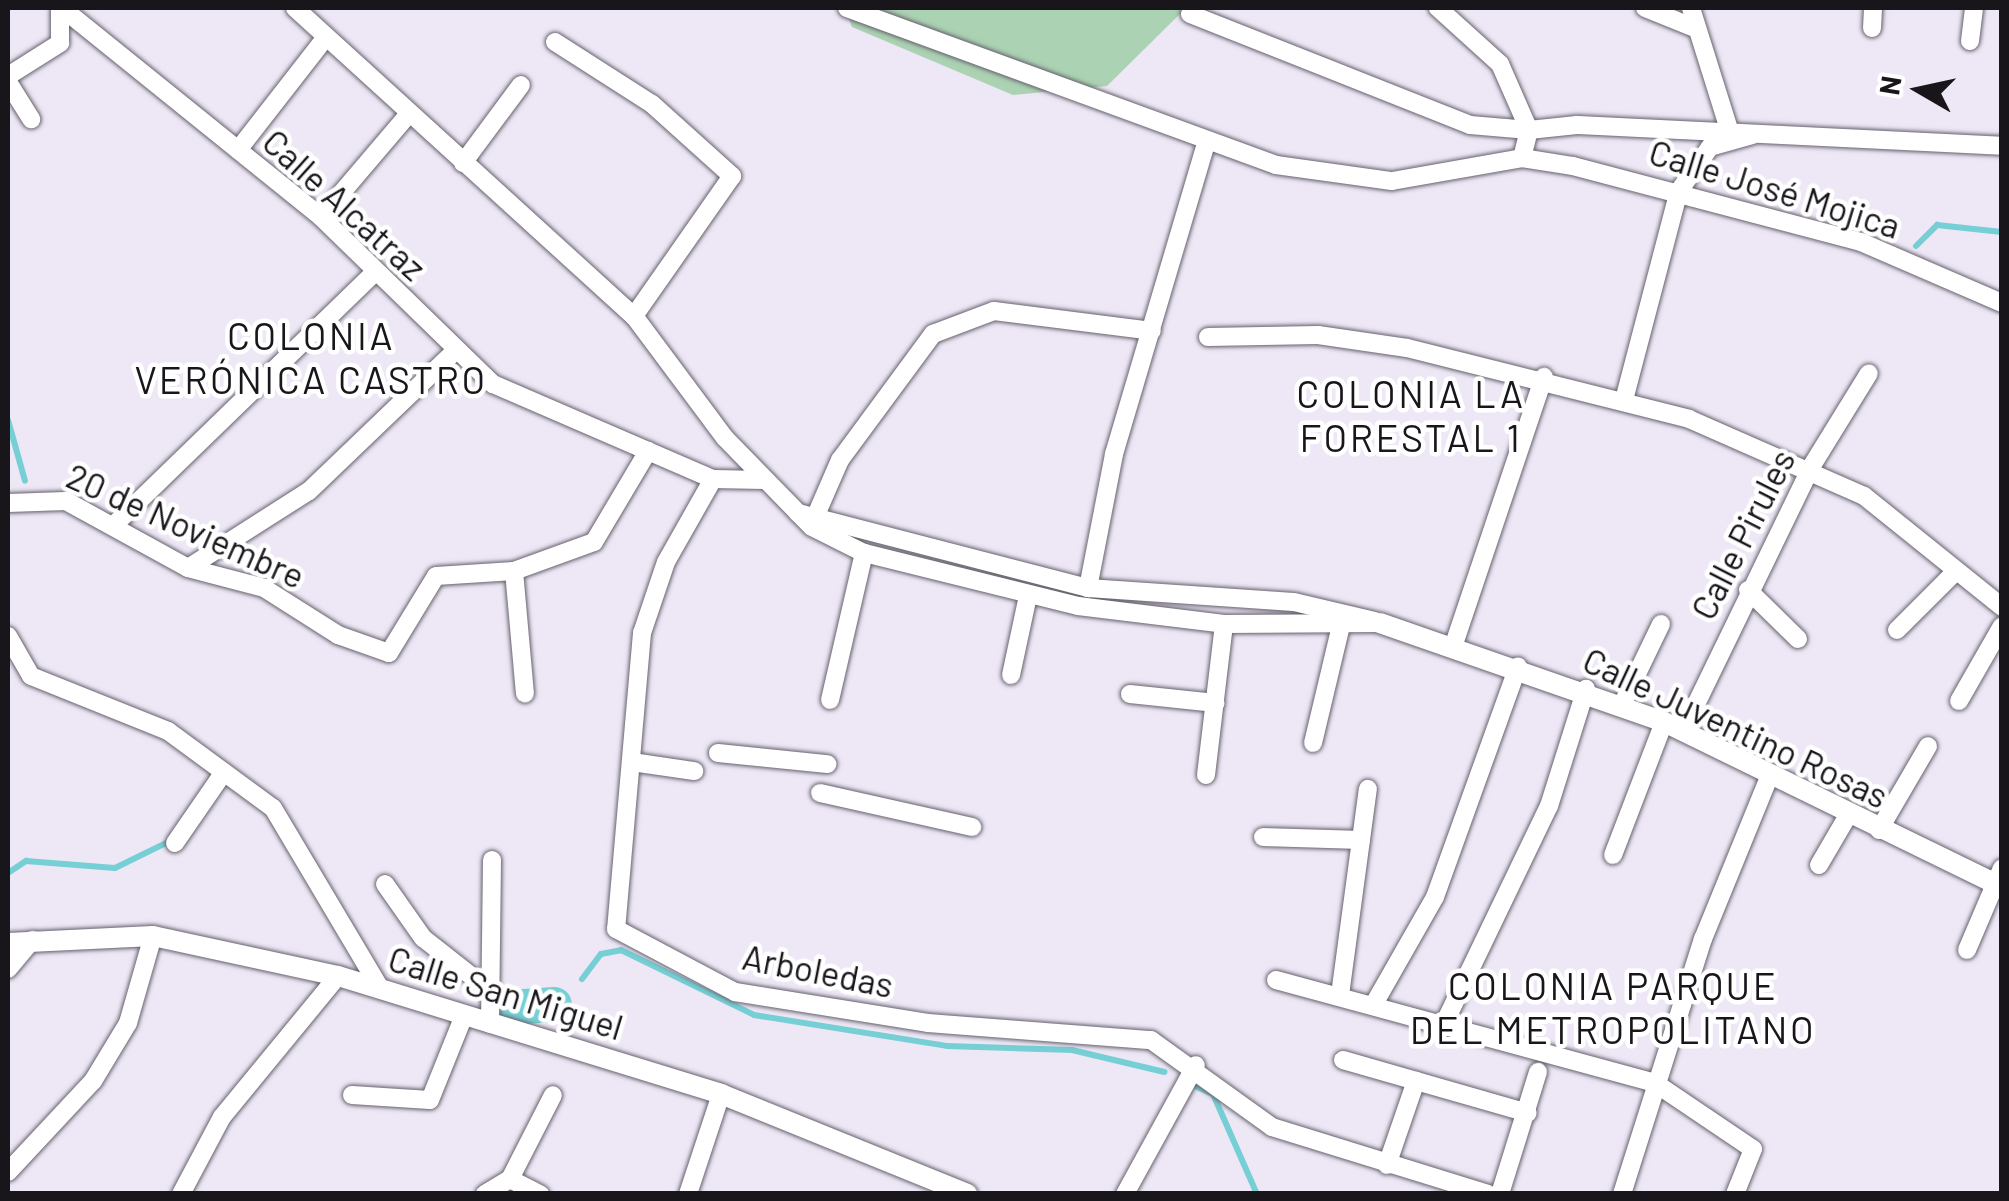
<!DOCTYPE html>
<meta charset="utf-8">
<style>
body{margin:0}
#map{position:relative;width:2009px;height:1201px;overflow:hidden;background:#eee8f6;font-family:Barlow,sans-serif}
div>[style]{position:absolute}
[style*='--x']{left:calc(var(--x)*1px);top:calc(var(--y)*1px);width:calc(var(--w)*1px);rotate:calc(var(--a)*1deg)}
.green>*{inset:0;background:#abd2b3}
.stream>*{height:6px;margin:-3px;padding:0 3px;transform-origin:3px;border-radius:3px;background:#75cfd4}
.river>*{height:35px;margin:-17.5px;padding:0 17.5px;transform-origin:17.5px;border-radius:17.5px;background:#75cfd4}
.roads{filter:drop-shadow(0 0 2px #66616d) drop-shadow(0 0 2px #66616d)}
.minor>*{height:18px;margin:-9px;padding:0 9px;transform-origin:9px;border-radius:9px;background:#fff}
.tertiary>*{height:20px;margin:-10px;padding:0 10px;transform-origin:10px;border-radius:10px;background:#fff}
span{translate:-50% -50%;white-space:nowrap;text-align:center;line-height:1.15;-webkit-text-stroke:9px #fff;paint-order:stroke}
.street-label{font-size:35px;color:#19161b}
.neighbourhood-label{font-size:38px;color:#19161b;letter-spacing:2.5px}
.frame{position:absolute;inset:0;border:10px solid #19161b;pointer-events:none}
.north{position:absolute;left:1869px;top:40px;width:100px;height:100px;-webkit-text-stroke:8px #fff;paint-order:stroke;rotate:279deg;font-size:28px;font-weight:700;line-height:40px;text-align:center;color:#19161b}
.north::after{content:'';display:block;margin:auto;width:35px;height:45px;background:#19161b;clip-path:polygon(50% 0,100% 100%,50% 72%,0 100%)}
</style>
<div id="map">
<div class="green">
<div style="clip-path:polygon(845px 8px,1186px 8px,1107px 86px,1013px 95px,852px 27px)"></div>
</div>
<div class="stream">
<div style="--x:1916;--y:246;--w:30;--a:-45"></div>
<div style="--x:1937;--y:225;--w:65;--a:6.1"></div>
<div style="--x:8;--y:420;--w:63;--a:74.4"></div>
<div style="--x:8;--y:873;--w:22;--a:-34"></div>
<div style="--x:26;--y:861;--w:89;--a:4.5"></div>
<div style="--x:115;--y:868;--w:61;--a:-26.1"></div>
<div style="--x:582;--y:979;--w:31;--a:-53"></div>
<div style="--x:601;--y:954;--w:20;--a:-11"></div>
<div style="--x:621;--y:950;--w:148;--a:26"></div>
<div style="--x:754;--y:1015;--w:195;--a:9.1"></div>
<div style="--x:947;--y:1046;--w:125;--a:1.8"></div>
<div style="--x:1072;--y:1050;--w:95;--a:13.4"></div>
<div style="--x:1195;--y:1086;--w:20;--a:24"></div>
<div style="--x:1213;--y:1094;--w:109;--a:66.3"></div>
</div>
<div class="river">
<div style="--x:507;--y:1007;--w:47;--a:-3.7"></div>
</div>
<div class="roads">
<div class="minor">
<div style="--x:62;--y:8;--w:333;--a:38.9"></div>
<div style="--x:321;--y:217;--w:240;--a:44.2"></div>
<div style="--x:493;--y:384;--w:240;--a:23.4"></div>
<div style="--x:713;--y:479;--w:52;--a:1.1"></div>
<div style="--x:295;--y:8;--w:458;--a:42.3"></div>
<div style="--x:634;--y:316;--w:152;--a:53.3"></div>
<div style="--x:725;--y:438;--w:124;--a:45.7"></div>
<div style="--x:812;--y:527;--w:58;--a:26.6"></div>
<div style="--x:864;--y:553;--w:220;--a:13.9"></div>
<div style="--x:1078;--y:606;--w:147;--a:7"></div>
<div style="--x:1224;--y:624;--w:156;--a:-0.4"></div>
<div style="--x:847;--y:8;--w:457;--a:20.1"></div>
<div style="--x:1276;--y:165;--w:117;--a:7.9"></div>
<div style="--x:1392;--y:181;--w:132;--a:-10"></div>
<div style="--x:1522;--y:158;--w:52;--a:8.9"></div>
<div style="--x:1573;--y:166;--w:298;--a:14.8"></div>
<div style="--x:1861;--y:242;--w:154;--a:23.4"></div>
<div style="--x:1645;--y:8;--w:54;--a:21.8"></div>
<div style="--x:1691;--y:8;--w:127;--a:72.6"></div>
<div style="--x:1190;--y:14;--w:301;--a:21.6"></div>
<div style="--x:1470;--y:125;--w:59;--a:4.8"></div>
<div style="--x:1529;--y:130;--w:72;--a:-113.7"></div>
<div style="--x:1500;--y:64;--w:84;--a:-137.9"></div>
<div style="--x:1872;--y:28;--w:20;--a:-87"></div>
<div style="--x:1970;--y:41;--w:33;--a:-83"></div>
<div style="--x:555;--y:42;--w:115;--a:32.6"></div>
<div style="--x:652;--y:104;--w:108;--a:42"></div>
<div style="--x:732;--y:176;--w:171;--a:125"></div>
<div style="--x:8;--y:76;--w:62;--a:-32.4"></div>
<div style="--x:60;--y:43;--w:35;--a:-90"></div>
<div style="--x:8;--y:82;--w:44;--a:58.1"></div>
<div style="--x:238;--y:150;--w:143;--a:-52.1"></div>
<div style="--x:1522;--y:158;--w:29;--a:-76"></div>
<div style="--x:1529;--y:130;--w:48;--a:-5.9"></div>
<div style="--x:1577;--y:125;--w:426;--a:2.8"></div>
<div style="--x:463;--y:163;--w:97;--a:-53.4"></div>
<div style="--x:321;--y:217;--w:133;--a:-49.6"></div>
<div style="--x:1208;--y:337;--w:110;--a:-1"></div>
<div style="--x:1318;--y:335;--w:90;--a:8.3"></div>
<div style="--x:1407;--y:348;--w:291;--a:14.1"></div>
<div style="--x:1689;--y:419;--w:191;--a:23.7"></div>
<div style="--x:1864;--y:496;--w:177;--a:38.8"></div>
<div style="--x:1624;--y:400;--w:216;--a:-75.3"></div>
<div style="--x:1679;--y:191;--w:54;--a:-54.8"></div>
<div style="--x:1710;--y:147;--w:44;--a:-15.9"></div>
<div style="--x:713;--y:479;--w:95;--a:119.5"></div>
<div style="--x:666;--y:562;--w:75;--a:108.7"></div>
<div style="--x:642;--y:633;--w:297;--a:95"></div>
<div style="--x:616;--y:929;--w:135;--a:27.9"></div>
<div style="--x:735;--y:992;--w:195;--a:9.1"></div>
<div style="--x:928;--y:1023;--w:224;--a:4.4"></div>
<div style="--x:1151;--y:1040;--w:149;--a:35.7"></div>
<div style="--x:1272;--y:1127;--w:226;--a:17.2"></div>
<div style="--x:8;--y:503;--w:58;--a:-2"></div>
<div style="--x:66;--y:501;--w:139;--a:28.8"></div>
<div style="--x:188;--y:568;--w:79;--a:14.7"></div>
<div style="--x:264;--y:588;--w:88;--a:32.4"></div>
<div style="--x:338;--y:635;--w:54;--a:19.4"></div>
<div style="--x:389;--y:653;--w:90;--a:-58.6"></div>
<div style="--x:436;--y:576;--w:78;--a:-3.7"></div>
<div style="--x:514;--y:571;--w:85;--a:-19.9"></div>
<div style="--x:594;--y:542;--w:106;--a:-59.3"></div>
<div style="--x:798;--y:513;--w:300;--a:14.5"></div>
<div style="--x:1088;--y:588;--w:206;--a:3.9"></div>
<div style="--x:1294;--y:602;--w:83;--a:13.2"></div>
<div style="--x:813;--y:522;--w:68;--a:-66.5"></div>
<div style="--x:840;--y:460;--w:157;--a:-53.6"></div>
<div style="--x:933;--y:334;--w:65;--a:-20.7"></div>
<div style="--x:994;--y:311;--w:159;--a:7.2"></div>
<div style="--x:113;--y:526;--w:366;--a:-44.1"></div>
<div style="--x:188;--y:568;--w:143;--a:-32.5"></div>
<div style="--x:309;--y:491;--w:201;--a:-43.8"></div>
<div style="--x:514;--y:571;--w:123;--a:84.9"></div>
<div style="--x:1088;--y:588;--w:136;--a:-79"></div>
<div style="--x:1114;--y:454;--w:324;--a:-73.5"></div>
<div style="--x:1748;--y:590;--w:70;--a:44.4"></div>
<div style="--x:1897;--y:630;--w:83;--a:-45"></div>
<div style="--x:8;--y:636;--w:46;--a:60.1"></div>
<div style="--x:31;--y:676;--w:148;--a:21.9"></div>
<div style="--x:168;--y:731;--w:130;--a:36.3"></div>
<div style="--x:273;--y:808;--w:209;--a:59.3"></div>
<div style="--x:1454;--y:644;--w:282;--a:-71.4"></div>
<div style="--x:1011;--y:675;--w:81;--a:-77.9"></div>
<div style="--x:1130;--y:694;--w:86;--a:6"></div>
<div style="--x:830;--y:700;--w:151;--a:-77"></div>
<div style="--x:1959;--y:701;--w:86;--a:-60.2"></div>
<div style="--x:1622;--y:705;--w:90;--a:-64.3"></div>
<div style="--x:1683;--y:731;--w:293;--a:-64.1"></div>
<div style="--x:1811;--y:467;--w:110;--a:-58.3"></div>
<div style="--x:1313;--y:743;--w:130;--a:-76.6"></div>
<div style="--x:718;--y:753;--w:110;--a:5.8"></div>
<div style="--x:632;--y:762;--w:63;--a:8.3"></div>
<div style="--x:1206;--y:775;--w:152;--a:-83.2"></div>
<div style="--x:820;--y:793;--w:156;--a:12.6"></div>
<div style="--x:1879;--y:830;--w:97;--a:-59.7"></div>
<div style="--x:1263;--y:837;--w:98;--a:1.8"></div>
<div style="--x:175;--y:843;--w:86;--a:-55.4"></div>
<div style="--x:1613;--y:855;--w:142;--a:-69"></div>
<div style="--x:1819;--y:865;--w:56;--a:-59.7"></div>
<div style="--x:385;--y:884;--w:66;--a:54.9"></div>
<div style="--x:423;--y:938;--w:89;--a:38.2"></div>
<div style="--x:1967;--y:950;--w:89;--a:-66.9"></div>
<div style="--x:8;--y:969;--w:38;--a:-50"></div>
<div style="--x:1276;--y:980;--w:393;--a:15.2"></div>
<div style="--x:1655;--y:1083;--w:118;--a:34"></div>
<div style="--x:1753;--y:1149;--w:48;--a:111.8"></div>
<div style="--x:1340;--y:995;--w:208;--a:-82.3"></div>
<div style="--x:1374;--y:1004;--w:123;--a:-60.3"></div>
<div style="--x:1435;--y:897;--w:245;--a:-70.2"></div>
<div style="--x:490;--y:1024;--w:164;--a:-89.3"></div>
<div style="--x:1443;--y:1026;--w:244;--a:-64.3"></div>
<div style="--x:1549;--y:806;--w:123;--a:-72.5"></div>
<div style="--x:1343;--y:1060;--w:192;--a:16"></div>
<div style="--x:352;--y:1095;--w:78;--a:3.7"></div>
<div style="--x:430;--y:1100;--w:88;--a:-68.1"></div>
<div style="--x:1387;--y:1165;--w:89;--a:-71"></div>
<div style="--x:8;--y:1172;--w:125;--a:-47"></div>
<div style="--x:93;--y:1081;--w:68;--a:-58.9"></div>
<div style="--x:128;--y:1023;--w:91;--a:-74"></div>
<div style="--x:510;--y:1179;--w:34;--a:27"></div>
<div style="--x:181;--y:1194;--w:87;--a:-62"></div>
<div style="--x:222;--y:1117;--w:183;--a:-50.6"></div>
<div style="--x:485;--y:1194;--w:29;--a:-31"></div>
<div style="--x:510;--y:1179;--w:94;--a:-62.9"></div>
<div style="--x:688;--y:1194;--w:105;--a:-71.7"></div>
<div style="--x:1125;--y:1194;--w:147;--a:-61.2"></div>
<div style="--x:1500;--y:1194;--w:128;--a:-72.7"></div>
<div style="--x:1622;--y:1194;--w:268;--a:-72.4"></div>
<div style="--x:1703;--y:939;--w:175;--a:-67.8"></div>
</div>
<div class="tertiary">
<div style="--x:1380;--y:623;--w:301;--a:19.2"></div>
<div style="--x:1664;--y:722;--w:376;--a:26"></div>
<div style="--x:8;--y:943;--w:145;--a:-2.8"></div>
<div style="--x:153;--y:936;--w:189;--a:12.2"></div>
<div style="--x:338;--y:976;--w:401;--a:17.1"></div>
<div style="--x:721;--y:1094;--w:266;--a:22.1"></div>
</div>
</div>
<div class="street-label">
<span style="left:1775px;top:188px;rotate:17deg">Calle José Mojica</span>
<span style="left:345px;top:204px;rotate:42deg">Calle Alcatraz</span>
<span style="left:186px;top:525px;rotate:24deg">20 de Noviembre</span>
<span style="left:1742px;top:534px;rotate:-63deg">Calle Pirules</span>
<span style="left:1736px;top:727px;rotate:25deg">Calle Juventino Rosas</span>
<span style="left:818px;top:970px;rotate:11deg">Arboledas</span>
<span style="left:506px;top:992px;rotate:17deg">Calle San Miguel</span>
</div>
<div class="neighbourhood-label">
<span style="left:311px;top:358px">COLONIA<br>VERÓNICA CASTRO</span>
<span style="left:1411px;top:416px">COLONIA LA<br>FORESTAL 1</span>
<span style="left:1613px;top:1008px">COLONIA PARQUE<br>DEL METROPOLITANO</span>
</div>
<div class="frame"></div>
<div class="north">N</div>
</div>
